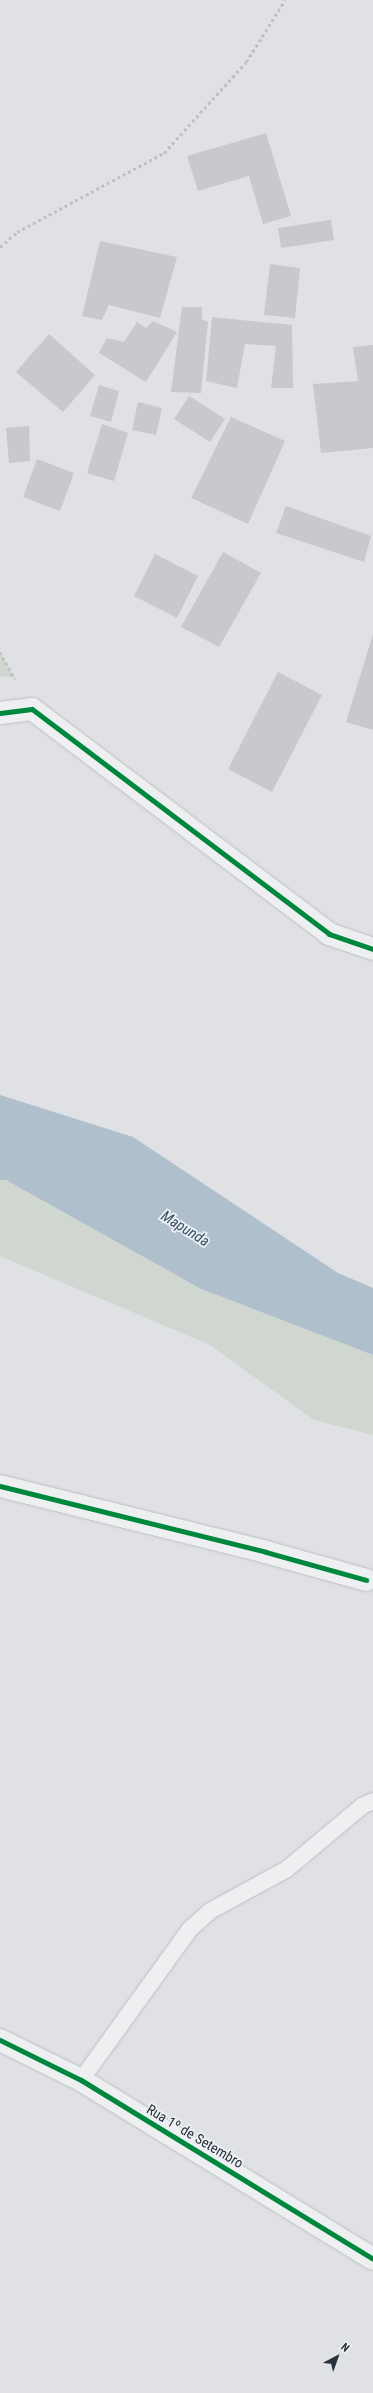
<!DOCTYPE html>
<meta charset="utf-8">
<style>
body{margin:0}
#map{position:relative;width:373px;height:2393px;overflow:hidden;background:#dfe1e4;font-family:"Roboto Condensed",sans-serif}
div>[style]{position:absolute}
[style*='--x']{left:calc(var(--x)*1px);top:calc(var(--y)*1px);width:calc(var(--w)*1px);rotate:calc(var(--a)*1deg)}
.green>*{inset:0;background:#d0d7d0}
.water>*{inset:0;background:#b0bfcc}
.building>*{inset:0;background:#c7c9cc}
.path>*{height:2.5px;margin-top:-1.25px;transform-origin:0;background:repeating-linear-gradient(90deg,#bec0c4 0 3px,transparent 0 6px)}
.roads{filter:drop-shadow(0 0 1px #bdbfc2) drop-shadow(0 0 1px #bdbfc2)}
.lane>*{height:16px;margin:-8px;padding:0 8px;transform-origin:8px;border-radius:8px;background:#eeeff1}
.street>*{height:22px;margin:-11px;padding:0 11px;transform-origin:11px;border-radius:11px;background:#eeeff1}
.cycleway>*{height:5px;margin:-2.5px;padding:0 2.5px;transform-origin:2.5px;border-radius:2.5px;background:#00873e}
span{translate:-50% -50%;white-space:nowrap;text-align:center;line-height:1.15;-webkit-text-stroke:3.5px #ecf0f3;paint-order:stroke}
.street-label{font-size:14px;color:#28303b}
.water-label{font-size:15px;color:#374f6a;font-style:italic}
.north{position:absolute;left:317px;top:2337px;width:40px;height:40px;-webkit-text-stroke:3px #ecf0f3;paint-order:stroke;rotate:41deg;font-size:11px;font-weight:700;line-height:16px;text-align:center;color:#28303b}
.north::after{content:'';display:block;margin:auto;width:14px;height:18px;background:#28303b;clip-path:polygon(50% 0,100% 100%,50% 72%,0 100%)}
</style>
<div id="map">
<div class="green">
<div style="clip-path:polygon(0 652px,15px 678px,0 676px)"></div>
<div style="clip-path:polygon(0 1180px,6px 1180px,201px 1289px,373px 1355px,373px 1435px,314px 1420px,210px 1345px,0 1256px)"></div>
</div>
<div class="water">
<div style="clip-path:polygon(0 1095px,133px 1137px,338px 1273px,373px 1288px,373px 1355px,201px 1289px,6px 1180px,0 1180px)"></div>
</div>
<div class="building">
<div style="clip-path:polygon(266px 133px,291px 216px,263px 224px,249px 176px,198px 191px,187px 156px)"></div>
<div style="clip-path:polygon(331px 220px,334px 240px,281px 248px,278px 228px)"></div>
<div style="clip-path:polygon(100px 241px,177px 257px,160px 318px,109px 305px,102px 320px,82px 316px)"></div>
<div style="clip-path:polygon(270px 264px,300px 268px,295px 318px,264px 315px)"></div>
<div style="clip-path:polygon(182px 307px,202px 307px,202px 319px,208px 322px,201px 393px,171px 392px)"></div>
<div style="clip-path:polygon(212px 317px,292px 325px,293px 388px,271px 388px,276px 346px,245px 344px,237px 388px,206px 381px)"></div>
<div style="clip-path:polygon(153px 321px,177px 332px,146px 382px,99px 353px,107px 338px,124px 342px,137px 322px,146px 328px)"></div>
<div style="clip-path:polygon(49px 334px,95px 375px,63px 412px,16px 372px)"></div>
<div style="clip-path:polygon(373px 345px,373px 448px,321px 453px,313px 384px,358px 381px,353px 347px)"></div>
<div style="clip-path:polygon(99px 385px,119px 391px,111px 422px,90px 416px)"></div>
<div style="clip-path:polygon(189px 396px,225px 419px,210px 442px,174px 419px)"></div>
<div style="clip-path:polygon(138px 402px,162px 408px,156px 435px,132px 430px)"></div>
<div style="clip-path:polygon(231px 417px,285px 441px,248px 524px,191px 498px)"></div>
<div style="clip-path:polygon(102px 424px,128px 433px,114px 481px,87px 473px)"></div>
<div style="clip-path:polygon(29px 426px,30px 461px,9px 463px,6px 428px)"></div>
<div style="clip-path:polygon(37px 459px,74px 473px,60px 511px,23px 497px)"></div>
<div style="clip-path:polygon(286px 506px,371px 536px,364px 562px,276px 533px)"></div>
<div style="clip-path:polygon(223px 552px,261px 573px,219px 647px,181px 627px)"></div>
<div style="clip-path:polygon(155px 554px,198px 576px,177px 618px,134px 596px)"></div>
<div style="clip-path:polygon(373px 634px,373px 730px,346px 722px)"></div>
<div style="clip-path:polygon(278px 672px,322px 695px,272px 792px,228px 769px)"></div>
</div>
<div class="path">
<div style="--x:0;--y:247;--w:23;--a:-41"></div>
<div style="--x:17;--y:232;--w:167;--a:-28.3"></div>
<div style="--x:164;--y:153;--w:122;--a:-48"></div>
<div style="--x:246;--y:62;--w:73;--a:-57.8"></div>
<div style="--x:0;--y:652;--w:31;--a:61"></div>
</div>
<div class="roads">
<div class="lane">
<div style="--x:81;--y:2080;--w:185;--a:-54.2"></div>
<div style="--x:189;--y:1930;--w:28;--a:-42"></div>
<div style="--x:210;--y:1911;--w:88;--a:-28.6"></div>
<div style="--x:287;--y:1869;--w:98;--a:-40"></div>
<div style="--x:362;--y:1806;--w:12;--a:-24"></div>
</div>
<div class="street">
<div style="--x:0;--y:713;--w:32;--a:-7"></div>
<div style="--x:32;--y:709;--w:373;--a:37.1"></div>
<div style="--x:329;--y:934;--w:46;--a:18.8"></div>
<div style="--x:0;--y:1486;--w:274;--a:13.9"></div>
<div style="--x:266;--y:1552;--w:104;--a:15.6"></div>
<div style="--x:0;--y:2040;--w:90;--a:26.3"></div>
<div style="--x:81;--y:2080;--w:342;--a:31.5"></div>
</div>
</div>
<div class="cycleway">
<div style="--x:0;--y:713;--w:32;--a:-7"></div>
<div style="--x:32;--y:709;--w:373;--a:37.1"></div>
<div style="--x:329;--y:934;--w:46;--a:18.8"></div>
<div style="--x:0;--y:1486;--w:274;--a:13.9"></div>
<div style="--x:266;--y:1552;--w:104;--a:15.6"></div>
<div style="--x:0;--y:2040;--w:90;--a:26.3"></div>
<div style="--x:81;--y:2080;--w:342;--a:31.5"></div>
</div>
<div class="street-label">
<span style="left:195px;top:2136px;rotate:31deg">Rua 1º de Setembro</span>
</div>
<div class="water-label">
<span style="left:185px;top:1229px;rotate:32deg">Mapunda</span>
</div>
<div class="north">N</div>
</div>
